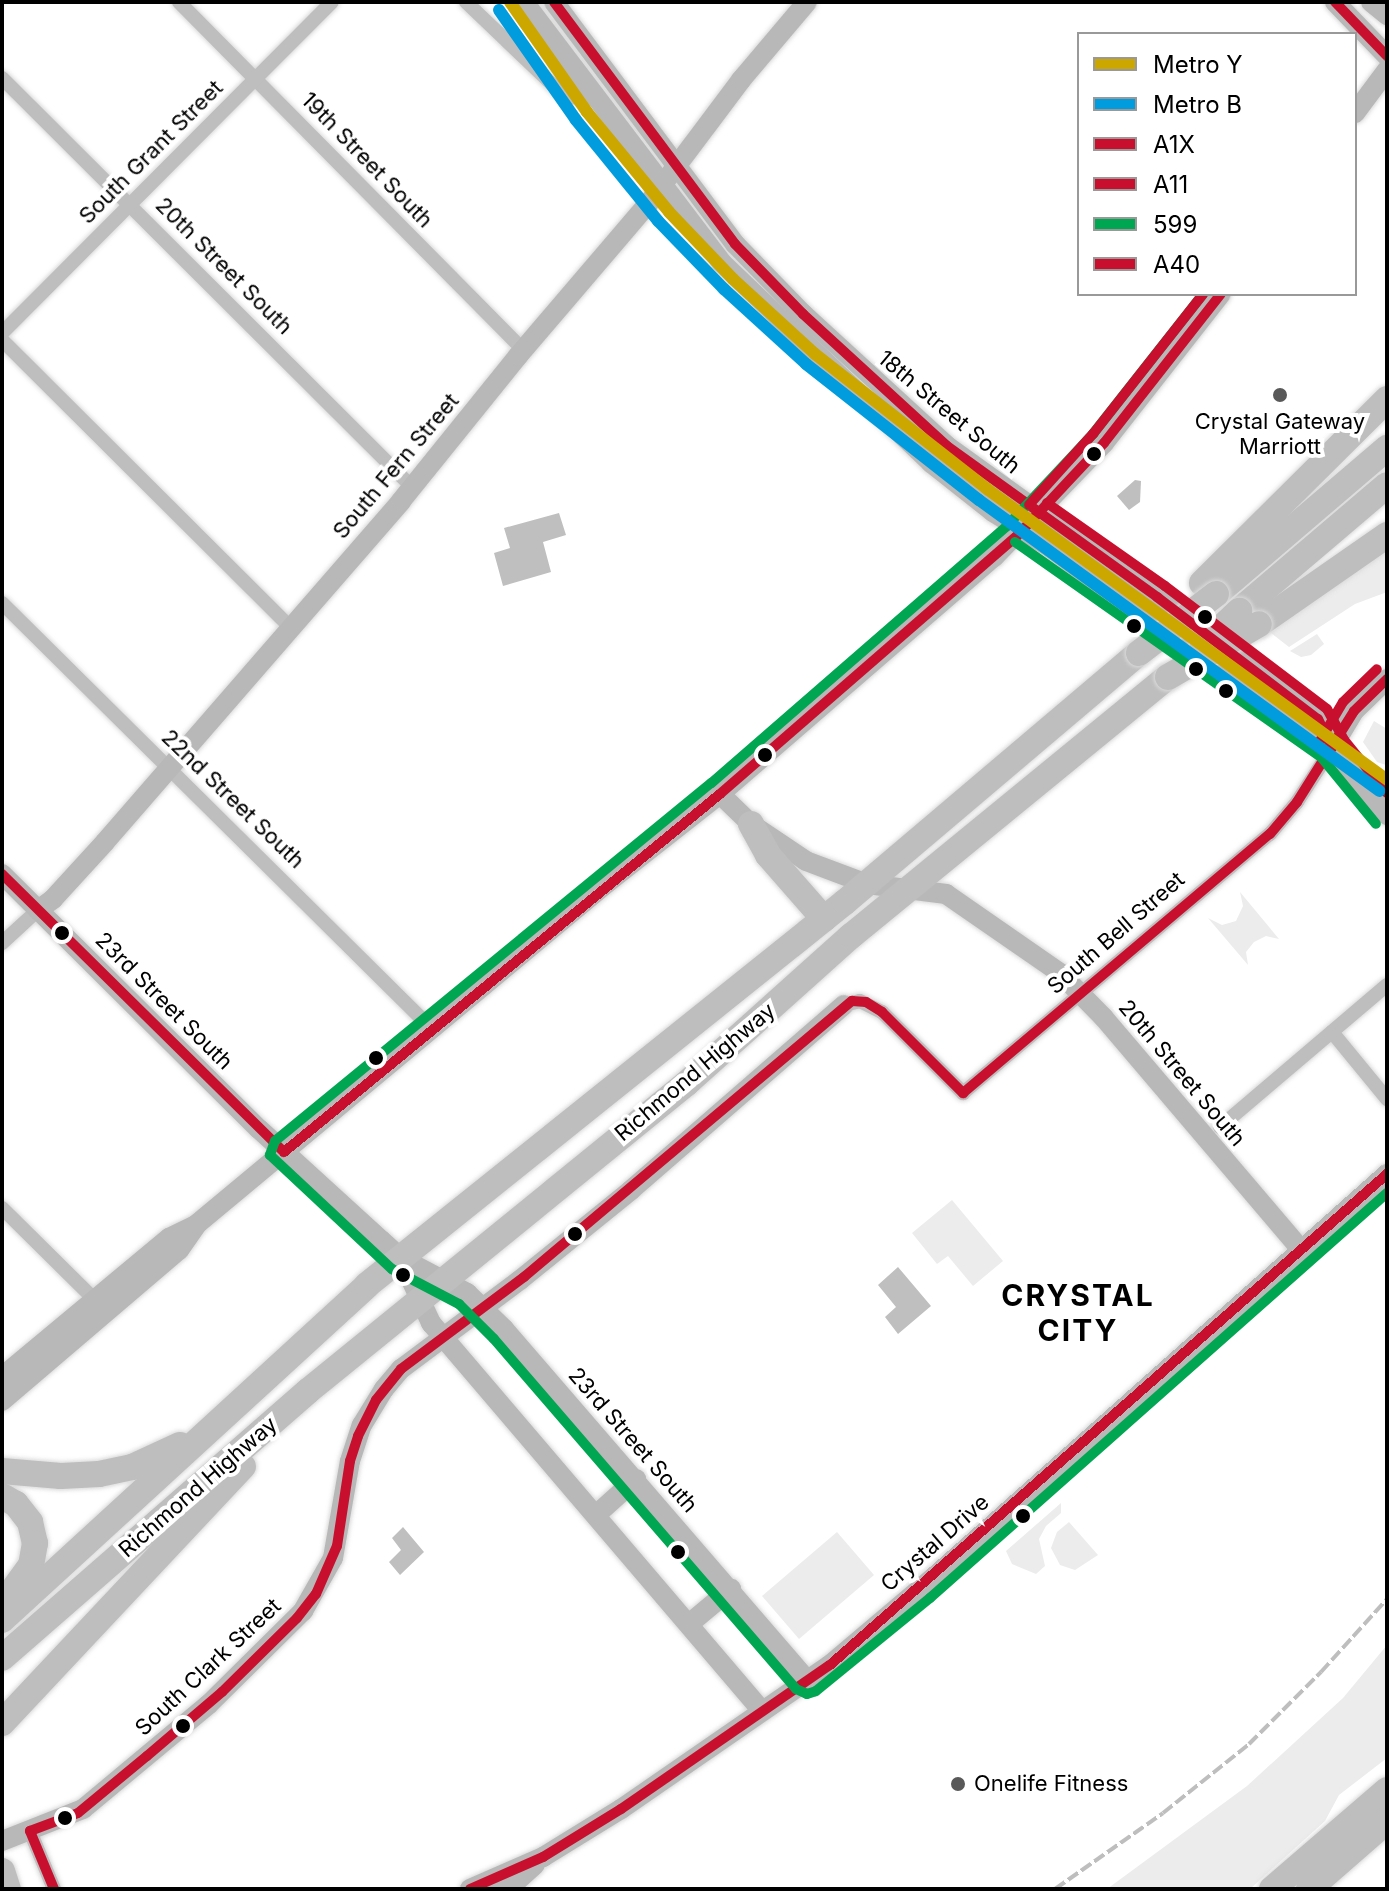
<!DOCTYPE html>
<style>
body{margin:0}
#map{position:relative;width:1389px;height:1891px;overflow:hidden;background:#fff;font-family:Inter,sans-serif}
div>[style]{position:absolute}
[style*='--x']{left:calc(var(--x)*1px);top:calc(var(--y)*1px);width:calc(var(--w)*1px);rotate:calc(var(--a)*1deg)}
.green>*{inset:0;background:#ececec}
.water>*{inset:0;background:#bfbfbf}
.roads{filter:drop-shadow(0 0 2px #dbdbdb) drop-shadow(0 0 2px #dbdbdb)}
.street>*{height:14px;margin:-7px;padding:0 7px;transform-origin:7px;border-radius:7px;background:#bebebe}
.secondary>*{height:20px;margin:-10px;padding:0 10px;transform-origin:10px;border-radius:10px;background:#b8b8b8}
.highway>*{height:26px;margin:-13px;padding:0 13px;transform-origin:13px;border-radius:13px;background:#bebebe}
.rail>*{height:4px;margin-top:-2px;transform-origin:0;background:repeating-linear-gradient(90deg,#bebebe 0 12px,transparent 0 16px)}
.bridges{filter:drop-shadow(0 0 2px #dbdbdb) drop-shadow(0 0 2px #dbdbdb)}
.highway-bridge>*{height:26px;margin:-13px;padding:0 13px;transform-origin:13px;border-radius:13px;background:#bebebe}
.bus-1>*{height:10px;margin:-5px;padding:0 5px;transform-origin:5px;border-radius:5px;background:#c8102e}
.bus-2>*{height:10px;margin:-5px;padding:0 5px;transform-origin:5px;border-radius:5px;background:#c8102e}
.bus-3>*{height:10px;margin:-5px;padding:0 5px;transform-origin:5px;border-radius:5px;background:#00a651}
.bus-4>*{height:10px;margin:-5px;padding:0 5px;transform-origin:5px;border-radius:5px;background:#c8102e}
.metro-1>*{height:12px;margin:-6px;padding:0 6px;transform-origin:6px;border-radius:6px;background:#cca700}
.metro-2>*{height:12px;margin:-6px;padding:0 6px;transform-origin:6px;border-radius:6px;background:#009cde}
.dots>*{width:22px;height:22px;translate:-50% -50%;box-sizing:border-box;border:4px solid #fff;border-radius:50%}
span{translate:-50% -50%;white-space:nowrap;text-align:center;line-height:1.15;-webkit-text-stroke:8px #fff;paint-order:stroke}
.street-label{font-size:22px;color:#000}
.poi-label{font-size:22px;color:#000}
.left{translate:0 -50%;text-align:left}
.district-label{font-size:30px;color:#000;font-weight:700;letter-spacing:2px}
.frame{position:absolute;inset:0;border:4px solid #000;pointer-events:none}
.legend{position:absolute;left:1077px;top:32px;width:280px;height:264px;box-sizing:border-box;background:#fff;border:2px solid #999;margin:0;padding:10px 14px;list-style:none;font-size:24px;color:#000}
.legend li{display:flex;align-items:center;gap:16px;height:40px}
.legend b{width:40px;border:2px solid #999}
</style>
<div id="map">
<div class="green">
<div style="clip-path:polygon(532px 2px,542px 2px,651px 147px,649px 148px)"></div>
<div style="clip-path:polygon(1387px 545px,1387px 592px,1355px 604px,1289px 647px,1266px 629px)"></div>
<div style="clip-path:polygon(1317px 634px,1324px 644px,1311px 655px,1301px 657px,1290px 651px)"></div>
<div style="clip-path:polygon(1374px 721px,1387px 729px,1386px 765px,1377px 762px,1363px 742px)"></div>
<div style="clip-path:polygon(1240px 892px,1279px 939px,1266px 936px,1254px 942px,1246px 952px,1248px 965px,1208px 918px,1222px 925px,1236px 921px,1243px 906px)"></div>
<div style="clip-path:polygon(952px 1200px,1003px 1261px,973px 1286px,948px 1256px,937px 1264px,912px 1233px)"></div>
<div style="clip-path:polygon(1061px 1503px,1061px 1513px,1046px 1526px,1039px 1539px,1045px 1566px,1036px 1574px,1012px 1564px,1006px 1551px)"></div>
<div style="clip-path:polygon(1069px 1522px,1098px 1555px,1075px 1570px,1060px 1565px,1051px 1548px,1057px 1532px)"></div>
<div style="clip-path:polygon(837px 1532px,874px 1575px,799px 1639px,762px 1596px)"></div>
<div style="clip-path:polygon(1387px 1645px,1387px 1758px,1339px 1795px,1325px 1821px,1250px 1889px,1107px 1889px,1247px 1786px,1343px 1698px)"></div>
</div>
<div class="water">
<div style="clip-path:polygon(1135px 480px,1141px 481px,1140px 502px,1129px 510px,1117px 496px)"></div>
<div style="clip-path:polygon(559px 513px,566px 535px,543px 542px,551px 572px,503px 586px,494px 553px,510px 548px,504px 528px)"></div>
<div style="clip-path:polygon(898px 1267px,931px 1306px,898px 1334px,885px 1317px,896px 1307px,878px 1285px)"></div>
<div style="clip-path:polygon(403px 1527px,424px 1552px,400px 1575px,389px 1562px,401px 1550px,392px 1538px)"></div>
</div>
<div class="roads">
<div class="street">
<div style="--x:179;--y:2;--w:489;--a:45.3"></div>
<div style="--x:466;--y:2;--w:127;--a:43.7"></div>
<div style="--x:558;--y:90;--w:13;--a:32"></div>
<div style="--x:569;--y:97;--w:26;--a:4"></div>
<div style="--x:2;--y:78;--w:579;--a:44.93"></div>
<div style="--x:2;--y:333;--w:467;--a:-45.1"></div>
<div style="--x:2;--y:340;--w:408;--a:44.9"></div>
<div style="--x:2;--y:603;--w:605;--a:44.73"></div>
<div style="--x:2;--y:943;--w:49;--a:-42.5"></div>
<div style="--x:844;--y:1005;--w:16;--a:-14"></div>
<div style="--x:860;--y:1001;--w:25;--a:27"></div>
<div style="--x:882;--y:1012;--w:115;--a:45"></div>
<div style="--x:963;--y:1093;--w:402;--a:-40.2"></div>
<div style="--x:1270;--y:834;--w:42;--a:-49.8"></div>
<div style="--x:1297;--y:802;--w:64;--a:-57.1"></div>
<div style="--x:1332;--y:1032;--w:87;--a:50.6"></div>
<div style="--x:1220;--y:1127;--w:219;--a:-40.4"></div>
<div style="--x:2;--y:1208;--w:139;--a:44.7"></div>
<div style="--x:30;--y:1831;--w:63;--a:67.5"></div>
</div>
<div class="secondary">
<div style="--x:524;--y:2;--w:326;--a:52.8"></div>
<div style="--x:721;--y:262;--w:291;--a:43.7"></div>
<div style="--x:931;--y:463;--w:79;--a:38.3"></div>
<div style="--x:993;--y:512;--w:68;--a:31.8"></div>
<div style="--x:1051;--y:548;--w:260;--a:36.3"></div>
<div style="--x:1261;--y:702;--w:85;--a:32.9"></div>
<div style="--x:554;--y:2;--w:302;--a:53.2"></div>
<div style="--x:735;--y:244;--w:98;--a:45.8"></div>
<div style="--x:803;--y:314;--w:195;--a:42.5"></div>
<div style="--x:947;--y:446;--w:259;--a:35.7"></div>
<div style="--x:1157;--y:597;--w:202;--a:37.2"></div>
<div style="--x:1318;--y:719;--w:32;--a:64"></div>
<div style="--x:1332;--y:748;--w:87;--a:50.6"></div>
<div style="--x:1335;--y:2;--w:75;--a:46.1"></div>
<div style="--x:1371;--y:2;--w:21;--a:39"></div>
<div style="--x:1355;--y:113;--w:54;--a:-53.3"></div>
<div style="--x:1332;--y:748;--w:43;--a:-59.3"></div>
<div style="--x:1354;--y:711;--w:46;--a:-44.1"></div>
<div style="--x:720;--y:794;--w:43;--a:44.1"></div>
<div style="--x:751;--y:824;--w:66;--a:33.9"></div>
<div style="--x:806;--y:861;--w:65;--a:20.7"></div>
<div style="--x:867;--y:884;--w:80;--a:7.2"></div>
<div style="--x:946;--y:894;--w:139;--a:34.7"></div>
<div style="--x:1060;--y:973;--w:63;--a:45.6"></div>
<div style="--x:1104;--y:1018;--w:306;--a:49.6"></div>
<div style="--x:2;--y:874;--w:362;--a:44.8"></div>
<div style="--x:259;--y:1129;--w:165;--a:42.3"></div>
<div style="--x:381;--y:1240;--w:27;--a:42"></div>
<div style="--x:401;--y:1258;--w:75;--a:27.9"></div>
<div style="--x:467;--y:1293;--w:52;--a:44.2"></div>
<div style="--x:504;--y:1329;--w:464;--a:49.2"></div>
<div style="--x:38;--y:910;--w:19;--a:-36"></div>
<div style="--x:53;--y:899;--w:77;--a:-47.6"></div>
<div style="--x:105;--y:842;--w:452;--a:-49"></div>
<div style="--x:401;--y:501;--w:186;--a:-51.1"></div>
<div style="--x:518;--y:356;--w:200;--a:-49.5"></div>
<div style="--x:648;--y:204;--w:155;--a:-53.1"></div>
<div style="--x:741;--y:80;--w:102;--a:-49.8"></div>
<div style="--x:401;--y:1258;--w:72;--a:65.2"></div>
<div style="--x:431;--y:1323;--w:510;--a:49.53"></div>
<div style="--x:2;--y:1377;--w:217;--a:-39.8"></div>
<div style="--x:169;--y:1238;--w:28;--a:-26"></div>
<div style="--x:2;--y:1401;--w:233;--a:-40.5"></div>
<div style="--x:179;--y:1250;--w:32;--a:-55"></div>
<div style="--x:197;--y:1224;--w:533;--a:-39.75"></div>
<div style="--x:607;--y:883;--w:144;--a:-38.2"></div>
<div style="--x:720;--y:794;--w:362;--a:-40.9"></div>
<div style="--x:994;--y:557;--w:158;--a:-46"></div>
<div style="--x:1104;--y:443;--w:189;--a:-51.9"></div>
<div style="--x:596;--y:1515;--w:54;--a:-42"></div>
<div style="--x:689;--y:1624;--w:55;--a:-39.8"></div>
<div style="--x:2;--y:1841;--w:87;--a:-21.6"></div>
<div style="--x:83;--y:1809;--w:163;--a:-39.8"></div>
<div style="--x:208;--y:1705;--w:134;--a:-44.7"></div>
<div style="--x:303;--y:1611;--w:61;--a:-60.5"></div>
<div style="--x:333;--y:1558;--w:98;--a:-80.1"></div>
<div style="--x:350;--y:1461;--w:38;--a:-72"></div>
<div style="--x:362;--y:1425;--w:42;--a:-58.6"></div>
<div style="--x:384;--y:1389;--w:26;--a:-50"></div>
<div style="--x:401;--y:1369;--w:149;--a:-36.8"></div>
<div style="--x:520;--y:1280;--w:143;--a:-39"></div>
<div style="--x:631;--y:1190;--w:282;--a:-41"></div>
<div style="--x:470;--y:1889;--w:80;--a:-23.7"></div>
<div style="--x:543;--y:1857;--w:92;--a:-31.6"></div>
<div style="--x:621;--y:1809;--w:254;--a:-34.6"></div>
<div style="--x:830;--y:1665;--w:138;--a:-40.3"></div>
<div style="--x:935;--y:1576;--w:605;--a:-41.65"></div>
<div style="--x:508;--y:1889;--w:36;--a:-42"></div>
</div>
<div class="highway">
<div style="--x:1202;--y:583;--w:261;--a:-44.8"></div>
<div style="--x:1216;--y:594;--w:225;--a:-40.5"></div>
<div style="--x:1239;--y:611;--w:194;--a:-40.4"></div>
<div style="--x:1259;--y:624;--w:156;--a:-34.8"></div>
<div style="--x:751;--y:824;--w:35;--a:61"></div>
<div style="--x:768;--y:855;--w:85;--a:48.8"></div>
<div style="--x:2;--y:1471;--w:59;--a:4.8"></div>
<div style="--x:61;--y:1476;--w:38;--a:-3"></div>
<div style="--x:99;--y:1474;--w:34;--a:-12"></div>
<div style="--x:132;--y:1467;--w:53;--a:-24.6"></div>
<div style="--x:2;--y:1496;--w:16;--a:30"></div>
<div style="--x:16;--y:1504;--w:23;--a:52"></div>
<div style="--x:30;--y:1522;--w:22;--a:77"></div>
<div style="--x:35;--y:1543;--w:22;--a:100"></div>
<div style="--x:31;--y:1565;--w:49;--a:125.9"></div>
<div style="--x:2;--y:1620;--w:495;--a:-42.5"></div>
<div style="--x:367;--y:1285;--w:613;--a:-38.7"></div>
<div style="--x:845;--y:902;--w:385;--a:-40.3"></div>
<div style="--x:2;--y:1658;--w:406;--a:-41.1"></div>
<div style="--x:308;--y:1391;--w:488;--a:-39.1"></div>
<div style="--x:687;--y:1083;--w:220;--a:-41.9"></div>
<div style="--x:851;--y:936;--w:409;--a:-39.3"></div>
<div style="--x:2;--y:1723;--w:352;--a:-46.8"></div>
<div style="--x:2;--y:1871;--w:19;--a:72"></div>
<div style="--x:1272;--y:1889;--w:152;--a:-40.7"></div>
<div style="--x:1309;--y:1889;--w:103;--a:-41.1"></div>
</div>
</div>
<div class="rail">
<div style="--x:1055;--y:1889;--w:132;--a:-35.1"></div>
<div style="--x:1163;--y:1813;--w:110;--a:-38.7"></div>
<div style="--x:1249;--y:1744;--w:102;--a:-45"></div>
<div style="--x:1321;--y:1672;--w:98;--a:-47.9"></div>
</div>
<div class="bridges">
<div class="highway-bridge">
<div style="--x:1203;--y:645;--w:50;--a:-43.4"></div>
<div style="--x:1139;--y:653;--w:97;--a:-37.5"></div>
<div style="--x:1168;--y:677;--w:105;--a:-30.2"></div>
</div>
</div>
<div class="bus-1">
<div style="--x:554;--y:2;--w:302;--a:53.2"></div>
<div style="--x:735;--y:244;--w:98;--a:45.8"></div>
<div style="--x:803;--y:314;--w:195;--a:42.5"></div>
<div style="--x:947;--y:446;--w:259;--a:35.7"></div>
<div style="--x:1157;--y:597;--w:202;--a:37.2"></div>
<div style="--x:1318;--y:719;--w:32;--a:64"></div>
<div style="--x:54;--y:1889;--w:63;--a:-112.5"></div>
<div style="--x:30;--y:1831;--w:51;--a:-20.6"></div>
<div style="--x:78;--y:1813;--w:89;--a:-39.6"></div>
<div style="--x:147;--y:1756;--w:99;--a:-40.5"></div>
<div style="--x:222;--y:1692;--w:105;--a:-44.6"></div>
<div style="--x:297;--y:1618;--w:31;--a:-52"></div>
<div style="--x:316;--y:1594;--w:52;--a:-66.4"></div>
<div style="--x:337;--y:1546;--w:86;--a:-81.3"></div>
<div style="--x:350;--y:1461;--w:26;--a:-72"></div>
<div style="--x:358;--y:1436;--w:40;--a:-63.4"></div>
<div style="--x:376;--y:1400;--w:40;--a:-51"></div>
<div style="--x:401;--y:1369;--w:154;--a:-36.8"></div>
<div style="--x:524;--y:1277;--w:429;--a:-40.1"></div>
<div style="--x:852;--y:1001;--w:14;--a:4"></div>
<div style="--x:866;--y:1002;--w:19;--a:32"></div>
<div style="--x:882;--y:1012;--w:115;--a:45"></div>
<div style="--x:963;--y:1093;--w:402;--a:-40.2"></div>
<div style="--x:1270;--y:834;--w:42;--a:-49.8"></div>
<div style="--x:1297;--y:802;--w:107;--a:-57.9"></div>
<div style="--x:1354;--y:711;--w:46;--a:-44.1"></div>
<div style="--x:470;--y:1889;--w:80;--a:-23.7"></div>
<div style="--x:543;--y:1857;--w:92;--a:-31.6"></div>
<div style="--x:621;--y:1809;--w:254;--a:-34.6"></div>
<div style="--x:830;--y:1665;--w:743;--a:-41.4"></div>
</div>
<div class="bus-2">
<div style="--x:1335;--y:2;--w:75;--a:46.1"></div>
<div style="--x:2;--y:874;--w:396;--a:44.6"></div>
<div style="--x:284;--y:1152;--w:564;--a:-39.39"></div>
<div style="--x:720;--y:794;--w:393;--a:-41"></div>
<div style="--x:1017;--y:536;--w:127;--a:-46.9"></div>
<div style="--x:1104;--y:443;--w:189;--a:-51.9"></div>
</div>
<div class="bus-3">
<div style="--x:1203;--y:294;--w:178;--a:128.2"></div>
<div style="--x:1093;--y:434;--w:126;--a:133.1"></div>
<div style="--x:1007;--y:526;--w:392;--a:139"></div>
<div style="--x:711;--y:783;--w:564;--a:140.61"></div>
<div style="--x:275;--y:1141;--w:15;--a:110"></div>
<div style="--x:270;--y:1155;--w:167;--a:43.1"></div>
<div style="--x:392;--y:1269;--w:76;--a:27.6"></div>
<div style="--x:459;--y:1304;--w:49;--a:45"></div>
<div style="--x:494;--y:1339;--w:462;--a:49.2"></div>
<div style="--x:796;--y:1689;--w:12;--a:24"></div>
<div style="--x:807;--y:1694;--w:9;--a:-18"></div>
<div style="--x:816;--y:1691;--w:147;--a:-39.2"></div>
<div style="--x:930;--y:1598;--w:611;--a:-41.55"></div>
<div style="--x:1015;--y:542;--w:375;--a:35.1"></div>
<div style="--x:1322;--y:758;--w:85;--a:50.7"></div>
</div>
<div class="bus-4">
<div style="--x:1047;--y:503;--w:144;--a:35.1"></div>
<div style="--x:1165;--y:586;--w:203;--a:37.2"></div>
<div style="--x:1327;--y:709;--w:35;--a:61"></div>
<div style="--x:1344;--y:740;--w:68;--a:50.9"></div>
<div style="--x:1029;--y:505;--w:96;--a:-48"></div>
<div style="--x:1093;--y:434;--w:178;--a:-51.8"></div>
<div style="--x:1320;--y:741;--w:45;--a:-59.5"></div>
<div style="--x:1343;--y:702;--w:47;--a:-44.1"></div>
</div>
<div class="metro-1">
<div style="--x:510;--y:2;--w:134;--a:55"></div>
<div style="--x:587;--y:112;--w:129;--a:50.6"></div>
<div style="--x:669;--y:212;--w:93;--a:46.3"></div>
<div style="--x:733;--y:279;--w:111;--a:42.4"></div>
<div style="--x:815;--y:354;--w:219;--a:38.1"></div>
<div style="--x:987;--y:489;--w:495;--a:36"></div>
</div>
<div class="metro-2">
<div style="--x:499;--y:10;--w:134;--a:55"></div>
<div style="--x:576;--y:120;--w:130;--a:50.9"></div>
<div style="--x:658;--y:221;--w:95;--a:45.9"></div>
<div style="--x:724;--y:289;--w:111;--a:42.4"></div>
<div style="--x:806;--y:364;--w:220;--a:38.2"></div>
<div style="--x:979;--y:500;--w:495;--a:36"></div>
</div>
<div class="dots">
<div style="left:1280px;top:395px;background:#595959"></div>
<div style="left:1094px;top:454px;background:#000"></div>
<div style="left:1205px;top:617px;background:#000"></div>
<div style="left:1134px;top:626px;background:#000"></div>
<div style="left:1196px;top:669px;background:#000"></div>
<div style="left:1226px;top:691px;background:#000"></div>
<div style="left:765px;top:755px;background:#000"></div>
<div style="left:62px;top:933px;background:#000"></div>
<div style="left:376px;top:1058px;background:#000"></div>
<div style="left:575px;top:1234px;background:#000"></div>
<div style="left:403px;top:1275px;background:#000"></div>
<div style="left:1023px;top:1516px;background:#000"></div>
<div style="left:678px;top:1552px;background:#000"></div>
<div style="left:183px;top:1726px;background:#000"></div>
<div style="left:958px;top:1784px;background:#595959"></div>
<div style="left:65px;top:1818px;background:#000"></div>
</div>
<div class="street-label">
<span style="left:151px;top:152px;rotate:-45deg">South Grant Street</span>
<span style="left:367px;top:160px;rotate:46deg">19th Street South</span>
<span style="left:224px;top:266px;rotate:45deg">20th Street South</span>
<span style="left:949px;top:412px;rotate:40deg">18th Street South</span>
<span style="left:396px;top:466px;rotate:-50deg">South Fern Street</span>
<span style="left:233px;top:799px;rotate:44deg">22nd Street South</span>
<span style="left:1116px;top:933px;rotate:-41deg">South Bell Street</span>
<span style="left:164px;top:1001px;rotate:45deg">23rd Street South</span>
<span style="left:695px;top:1072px;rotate:-40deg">Richmond Highway</span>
<span style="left:1182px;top:1073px;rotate:50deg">20th Street South</span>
<span style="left:633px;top:1440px;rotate:49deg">23rd Street South</span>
<span style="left:198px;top:1487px;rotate:-41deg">Richmond Highway</span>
<span style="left:935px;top:1543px;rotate:-41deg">Crystal Drive</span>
<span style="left:208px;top:1667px;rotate:-43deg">South Clark Street</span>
</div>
<div class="poi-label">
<span style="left:1280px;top:434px">Crystal Gateway<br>Marriott</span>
<span class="left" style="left:974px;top:1784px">Onelife Fitness</span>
</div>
<div class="district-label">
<span style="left:1078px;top:1312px">CRYSTAL<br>CITY</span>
</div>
<div class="frame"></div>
<ul class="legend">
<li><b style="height:10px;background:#cca700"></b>Metro Y</li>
<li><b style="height:10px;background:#009cde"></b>Metro B</li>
<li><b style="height:10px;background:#c8102e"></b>A1X</li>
<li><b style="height:10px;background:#c8102e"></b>A11</li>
<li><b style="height:10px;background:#00a651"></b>599</li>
<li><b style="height:10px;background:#c8102e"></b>A40</li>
</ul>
</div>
